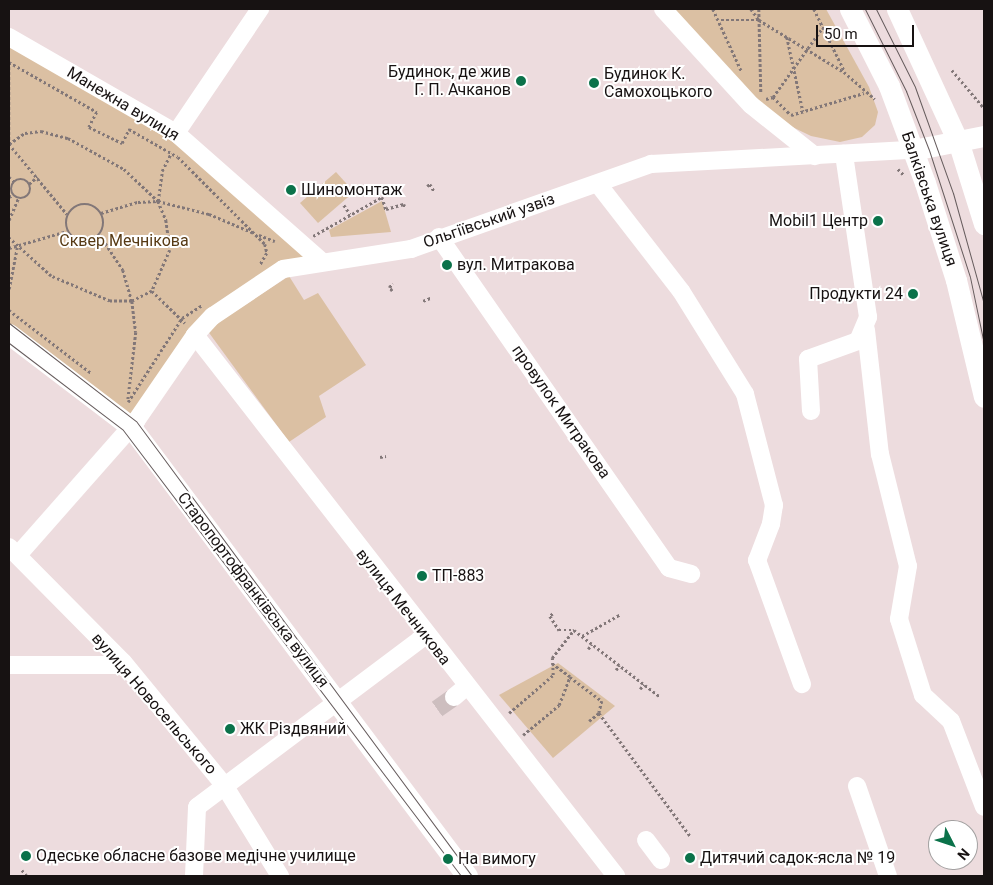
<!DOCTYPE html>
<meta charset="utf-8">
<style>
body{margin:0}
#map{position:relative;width:993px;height:885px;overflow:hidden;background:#eddcde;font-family:Roboto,sans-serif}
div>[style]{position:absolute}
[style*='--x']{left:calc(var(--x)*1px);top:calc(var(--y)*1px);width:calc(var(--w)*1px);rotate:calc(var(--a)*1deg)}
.green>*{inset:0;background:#dbc0a3}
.minor-tunnel>*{height:18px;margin-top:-9px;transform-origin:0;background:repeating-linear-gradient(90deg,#cdbebf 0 18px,transparent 0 27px)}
.path>*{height:2.5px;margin-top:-1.25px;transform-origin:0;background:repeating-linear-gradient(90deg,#827778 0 2.5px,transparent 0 5px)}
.path>.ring{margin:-1.25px;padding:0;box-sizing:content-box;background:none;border:2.5px solid #827778;border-radius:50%}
.minor>*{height:18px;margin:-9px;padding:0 9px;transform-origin:9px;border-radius:9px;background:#fff}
.major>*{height:21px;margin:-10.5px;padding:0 10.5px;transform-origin:10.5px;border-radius:10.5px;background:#fff}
.tram>*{height:1px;margin:-0.5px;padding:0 0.5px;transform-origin:0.5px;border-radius:0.5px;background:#665c5d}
.dots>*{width:14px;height:14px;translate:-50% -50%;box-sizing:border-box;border:2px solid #fff;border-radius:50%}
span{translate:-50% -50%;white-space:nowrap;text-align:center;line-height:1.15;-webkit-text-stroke:4px #fff;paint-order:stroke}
.poi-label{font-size:16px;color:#171212}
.right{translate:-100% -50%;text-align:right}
.left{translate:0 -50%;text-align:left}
.street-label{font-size:16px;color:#171212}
.park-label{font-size:16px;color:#563913}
.frame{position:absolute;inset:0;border:10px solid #171212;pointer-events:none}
.north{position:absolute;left:928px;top:820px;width:50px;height:50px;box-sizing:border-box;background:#fff;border:1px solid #a2a0a0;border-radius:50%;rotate:131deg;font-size:14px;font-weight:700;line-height:20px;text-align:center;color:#171212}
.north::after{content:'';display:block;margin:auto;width:18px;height:22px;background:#0b724a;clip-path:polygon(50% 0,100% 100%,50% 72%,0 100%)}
.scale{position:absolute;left:816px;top:25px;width:98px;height:22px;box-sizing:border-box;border:2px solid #171212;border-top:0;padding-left:6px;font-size:15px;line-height:18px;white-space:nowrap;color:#171212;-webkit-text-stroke:4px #fff;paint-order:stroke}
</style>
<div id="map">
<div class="green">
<div style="clip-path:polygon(670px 9px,826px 9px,869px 87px,878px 112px,875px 125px,862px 137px,840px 142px,811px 136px,782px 122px,755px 102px)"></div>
<div style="clip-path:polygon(9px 37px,176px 133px,320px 260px,301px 263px,213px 316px,136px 421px,9px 334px)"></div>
<div style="clip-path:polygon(336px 172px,354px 192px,318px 223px,300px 203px)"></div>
<div style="clip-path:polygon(382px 201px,391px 232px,331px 237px,329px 230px)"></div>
<div style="clip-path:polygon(289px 276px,304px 300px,318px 293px,366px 365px,319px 396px,326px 417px,289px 442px,207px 330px)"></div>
<div style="clip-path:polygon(558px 663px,615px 706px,553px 758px,499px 695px)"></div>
</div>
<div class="minor-tunnel">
<div style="--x:437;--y:709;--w:21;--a:-35"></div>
</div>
<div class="path">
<div style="--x:713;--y:9;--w:69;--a:65.3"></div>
<div style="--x:751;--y:9;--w:14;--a:54"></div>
<div style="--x:759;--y:20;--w:100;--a:31.5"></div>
<div style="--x:844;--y:72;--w:41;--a:41.1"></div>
<div style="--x:759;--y:9;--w:84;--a:88.6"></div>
<div style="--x:814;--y:9;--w:68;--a:63.8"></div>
<div style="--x:721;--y:20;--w:38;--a:0"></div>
<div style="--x:787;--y:37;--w:76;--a:77.8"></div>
<div style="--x:9;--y:62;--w:101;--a:29.6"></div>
<div style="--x:97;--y:112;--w:17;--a:118"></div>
<div style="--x:89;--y:127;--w:37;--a:26"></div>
<div style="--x:122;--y:143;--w:16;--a:-63"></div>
<div style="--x:129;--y:129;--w:56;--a:29.7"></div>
<div style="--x:178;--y:157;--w:123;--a:45"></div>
<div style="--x:265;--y:244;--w:9;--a:77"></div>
<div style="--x:267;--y:253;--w:14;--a:120"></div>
<div style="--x:9;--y:62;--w:82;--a:90"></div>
<div style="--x:9;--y:144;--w:91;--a:50.4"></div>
<div style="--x:952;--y:70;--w:50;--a:49.9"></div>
<div style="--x:773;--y:97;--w:25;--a:45"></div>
<div style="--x:791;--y:115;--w:76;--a:-16.8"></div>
<div style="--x:766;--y:99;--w:7;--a:-16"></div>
<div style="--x:773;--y:97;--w:86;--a:-54.5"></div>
<div style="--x:9;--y:144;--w:19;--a:-35"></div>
<div style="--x:25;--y:133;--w:16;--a:-7"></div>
<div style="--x:41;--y:131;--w:28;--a:15"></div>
<div style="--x:68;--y:138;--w:64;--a:29"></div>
<div style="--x:124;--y:169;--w:47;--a:43.3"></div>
<div style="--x:158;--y:201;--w:21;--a:67"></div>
<div style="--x:166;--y:220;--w:30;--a:82"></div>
<div style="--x:170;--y:250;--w:45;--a:113.7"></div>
<div style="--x:152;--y:291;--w:22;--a:153"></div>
<div style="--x:132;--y:301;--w:22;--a:180"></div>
<div style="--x:110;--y:301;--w:64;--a:-157"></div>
<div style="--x:51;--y:276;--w:57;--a:-137.9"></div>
<div style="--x:898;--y:169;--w:8;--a:45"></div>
<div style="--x:9;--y:177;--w:8;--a:40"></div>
<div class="ring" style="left:11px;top:179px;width:17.5px;height:17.5px"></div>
<div style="--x:29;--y:184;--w:11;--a:-41"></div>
<div style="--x:427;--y:186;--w:4;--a:-34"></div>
<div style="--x:430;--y:184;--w:8;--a:60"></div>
<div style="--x:9;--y:197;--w:4;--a:-27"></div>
<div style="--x:158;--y:201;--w:30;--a:-82"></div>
<div style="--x:162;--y:171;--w:20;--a:-63"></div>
<div class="ring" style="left:66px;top:204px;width:35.5px;height:35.5px"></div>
<div style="--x:344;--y:205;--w:11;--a:56"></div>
<div style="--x:101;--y:213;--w:39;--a:-17"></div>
<div style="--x:138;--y:202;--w:20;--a:-3"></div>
<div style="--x:158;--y:201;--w:53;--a:14.3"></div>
<div style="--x:209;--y:214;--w:49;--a:22.9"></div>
<div style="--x:9;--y:220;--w:23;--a:-67"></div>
<div style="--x:100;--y:235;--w:42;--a:56.7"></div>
<div style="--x:123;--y:270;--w:32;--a:74"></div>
<div style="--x:132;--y:301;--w:31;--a:83"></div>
<div style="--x:136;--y:332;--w:68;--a:96.7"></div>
<div style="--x:259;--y:235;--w:17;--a:21"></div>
<div style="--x:313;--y:236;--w:79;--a:-29.5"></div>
<div style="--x:382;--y:197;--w:13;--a:72"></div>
<div style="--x:386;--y:209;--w:19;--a:-16"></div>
<div style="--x:404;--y:204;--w:4;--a:76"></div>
<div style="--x:9;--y:248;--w:60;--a:-16.3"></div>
<div style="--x:9;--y:289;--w:42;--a:-79"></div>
<div style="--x:152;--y:291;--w:46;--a:44.1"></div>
<div style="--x:392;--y:291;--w:5;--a:-127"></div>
<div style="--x:389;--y:287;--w:5;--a:-37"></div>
<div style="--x:423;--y:301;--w:8;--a:-23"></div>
<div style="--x:9;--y:310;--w:103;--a:37.5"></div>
<div style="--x:128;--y:402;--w:100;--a:-57.3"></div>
<div style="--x:182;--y:318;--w:24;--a:-33"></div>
<div style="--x:380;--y:457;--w:6;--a:-9"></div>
<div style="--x:553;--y:614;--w:4;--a:146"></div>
<div style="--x:550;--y:616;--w:17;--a:57"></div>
<div style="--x:559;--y:630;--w:15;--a:0"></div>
<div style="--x:574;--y:630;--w:108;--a:37.8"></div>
<div style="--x:582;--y:636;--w:43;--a:-29.6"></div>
<div style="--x:588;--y:649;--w:6;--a:-51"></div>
<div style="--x:616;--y:670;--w:6;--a:-59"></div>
<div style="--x:570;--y:677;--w:40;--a:37"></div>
<div style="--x:602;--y:701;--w:12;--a:104"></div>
<div style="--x:599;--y:713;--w:154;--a:53.4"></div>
<div style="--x:640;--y:689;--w:6;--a:-51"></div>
<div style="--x:509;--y:713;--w:58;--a:-40.8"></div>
<div style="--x:553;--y:675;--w:17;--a:-93"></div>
<div style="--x:552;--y:658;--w:36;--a:-52"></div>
<div style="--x:589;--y:721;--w:13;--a:-39"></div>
<div style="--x:523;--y:735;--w:47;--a:-39.8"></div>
<div style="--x:559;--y:705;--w:30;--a:-69"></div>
<div style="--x:570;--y:677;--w:22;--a:-144"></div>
<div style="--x:22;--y:870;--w:8;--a:50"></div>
</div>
<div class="minor">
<div style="--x:663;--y:9;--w:130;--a:47.5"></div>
<div style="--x:751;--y:105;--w:82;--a:38.6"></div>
<div style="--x:9;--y:37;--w:193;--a:29.9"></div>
<div style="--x:176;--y:133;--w:192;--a:41.4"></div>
<div style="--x:176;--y:133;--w:150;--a:-55.9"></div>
<div style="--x:598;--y:184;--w:135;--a:52.2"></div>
<div style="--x:681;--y:291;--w:121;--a:58.1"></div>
<div style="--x:745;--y:394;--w:115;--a:75.4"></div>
<div style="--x:774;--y:505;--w:19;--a:99"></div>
<div style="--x:771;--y:524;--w:39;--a:111"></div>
<div style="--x:757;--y:560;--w:132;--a:70.1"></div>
<div style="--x:439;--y:237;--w:403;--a:55.2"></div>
<div style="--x:669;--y:568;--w:23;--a:15"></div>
<div style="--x:866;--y:330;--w:125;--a:83.6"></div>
<div style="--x:880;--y:454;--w:115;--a:76"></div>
<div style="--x:908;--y:566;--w:54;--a:99.6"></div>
<div style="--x:899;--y:619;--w:80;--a:72.5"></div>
<div style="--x:923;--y:695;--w:38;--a:43"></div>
<div style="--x:951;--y:721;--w:92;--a:69"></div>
<div style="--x:195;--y:335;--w:686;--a:52.11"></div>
<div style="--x:811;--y:411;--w:52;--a:-93.3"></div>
<div style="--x:808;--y:359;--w:53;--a:-19.8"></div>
<div style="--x:858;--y:341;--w:26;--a:-67"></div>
<div style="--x:868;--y:317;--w:165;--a:-98.4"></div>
<div style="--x:9;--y:547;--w:162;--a:45.3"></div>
<div style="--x:123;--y:662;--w:159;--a:50.6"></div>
<div style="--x:224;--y:785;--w:107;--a:58.4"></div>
<div style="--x:18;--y:555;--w:179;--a:-48.6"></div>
<div style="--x:136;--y:421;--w:104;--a:-55.5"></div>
<div style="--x:195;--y:335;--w:26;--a:-47"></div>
<div style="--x:213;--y:316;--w:84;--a:-33.9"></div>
<div style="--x:283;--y:269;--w:130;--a:-8.9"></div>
<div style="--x:411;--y:249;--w:255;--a:-19.5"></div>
<div style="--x:651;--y:164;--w:262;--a:-3.1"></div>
<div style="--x:9;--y:665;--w:116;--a:0"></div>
<div style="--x:454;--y:697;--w:16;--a:-40"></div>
<div style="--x:857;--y:786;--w:95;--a:71"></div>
<div style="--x:646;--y:840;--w:25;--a:53"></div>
<div style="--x:194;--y:876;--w:69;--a:-87.5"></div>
<div style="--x:197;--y:807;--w:285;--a:-36.9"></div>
</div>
<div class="major">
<div style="--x:850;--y:9;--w:86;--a:63.1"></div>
<div style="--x:889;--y:86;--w:103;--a:69.6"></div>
<div style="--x:925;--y:183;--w:102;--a:72.3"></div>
<div style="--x:956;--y:280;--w:120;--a:76.5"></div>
<div style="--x:897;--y:9;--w:149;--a:65.3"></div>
<div style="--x:959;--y:144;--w:84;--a:72.6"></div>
<div style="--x:913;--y:150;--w:72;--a:-11.2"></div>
<div style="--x:9;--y:334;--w:153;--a:37.3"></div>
<div style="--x:131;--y:427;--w:561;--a:53.19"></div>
</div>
<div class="tram">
<div style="--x:865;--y:9;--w:92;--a:63.4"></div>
<div style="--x:906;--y:91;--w:63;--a:68.7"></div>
<div style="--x:929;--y:150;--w:133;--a:72.1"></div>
<div style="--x:970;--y:277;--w:68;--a:78.2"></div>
<div style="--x:876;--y:9;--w:87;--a:63.4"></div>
<div style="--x:915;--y:87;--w:113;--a:70.3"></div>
<div style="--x:953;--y:193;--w:115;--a:74.4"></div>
<div style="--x:9;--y:323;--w:160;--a:37.7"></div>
<div style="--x:136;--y:421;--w:566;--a:53.56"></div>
<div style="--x:9;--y:343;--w:143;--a:37.3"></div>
<div style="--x:123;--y:430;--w:560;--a:52.84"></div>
</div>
<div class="dots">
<div style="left:521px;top:81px;background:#0b724a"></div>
<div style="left:594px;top:83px;background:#0b724a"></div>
<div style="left:291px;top:190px;background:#0b724a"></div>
<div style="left:878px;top:221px;background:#0b724a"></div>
<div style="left:447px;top:265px;background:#0b724a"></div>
<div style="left:913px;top:294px;background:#0b724a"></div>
<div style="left:422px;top:576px;background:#0b724a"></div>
<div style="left:230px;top:729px;background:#0b724a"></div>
<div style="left:26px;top:856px;background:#0b724a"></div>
<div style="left:690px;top:858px;background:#0b724a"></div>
<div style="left:448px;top:859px;background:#0b724a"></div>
</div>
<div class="poi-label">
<span class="right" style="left:511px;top:81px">Будинок, де жив<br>Г. П. Ачканов</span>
<span class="left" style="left:604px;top:83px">Будинок К.<br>Самохоцького</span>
<span class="left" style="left:301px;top:190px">Шиномонтаж</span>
<span class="right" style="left:868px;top:221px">Mobil1 Центр</span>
<span class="left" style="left:457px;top:265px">вул. Митракова</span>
<span class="right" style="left:903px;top:294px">Продукти 24</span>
<span class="left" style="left:432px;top:576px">ТП-883</span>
<span class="left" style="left:240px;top:729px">ЖК Різдвяний</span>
<span class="left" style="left:36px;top:856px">Одеське обласне базове медічне училище</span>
<span class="left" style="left:700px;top:858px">Дитячий садок-ясла № 19</span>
<span class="left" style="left:458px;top:859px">На вимогу</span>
</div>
<div class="street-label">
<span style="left:123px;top:104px;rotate:31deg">Манежна вулиця</span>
<span style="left:929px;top:199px;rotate:71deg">Балківська вулиця</span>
<span style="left:489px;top:221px;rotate:-19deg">Ольгіївський узвіз</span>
<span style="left:561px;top:412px;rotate:55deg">провулок Митракова</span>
<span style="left:253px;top:590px;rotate:53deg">Старопортофранківська вулиця</span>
<span style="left:403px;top:607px;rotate:52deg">вулиця Мечникова</span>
<span style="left:154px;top:704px;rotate:49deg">вулиця Новосельського</span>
</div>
<div class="park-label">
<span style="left:124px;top:241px">Сквер Мечнікова</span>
</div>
<div class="frame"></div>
<div class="north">N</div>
<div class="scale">50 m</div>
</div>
